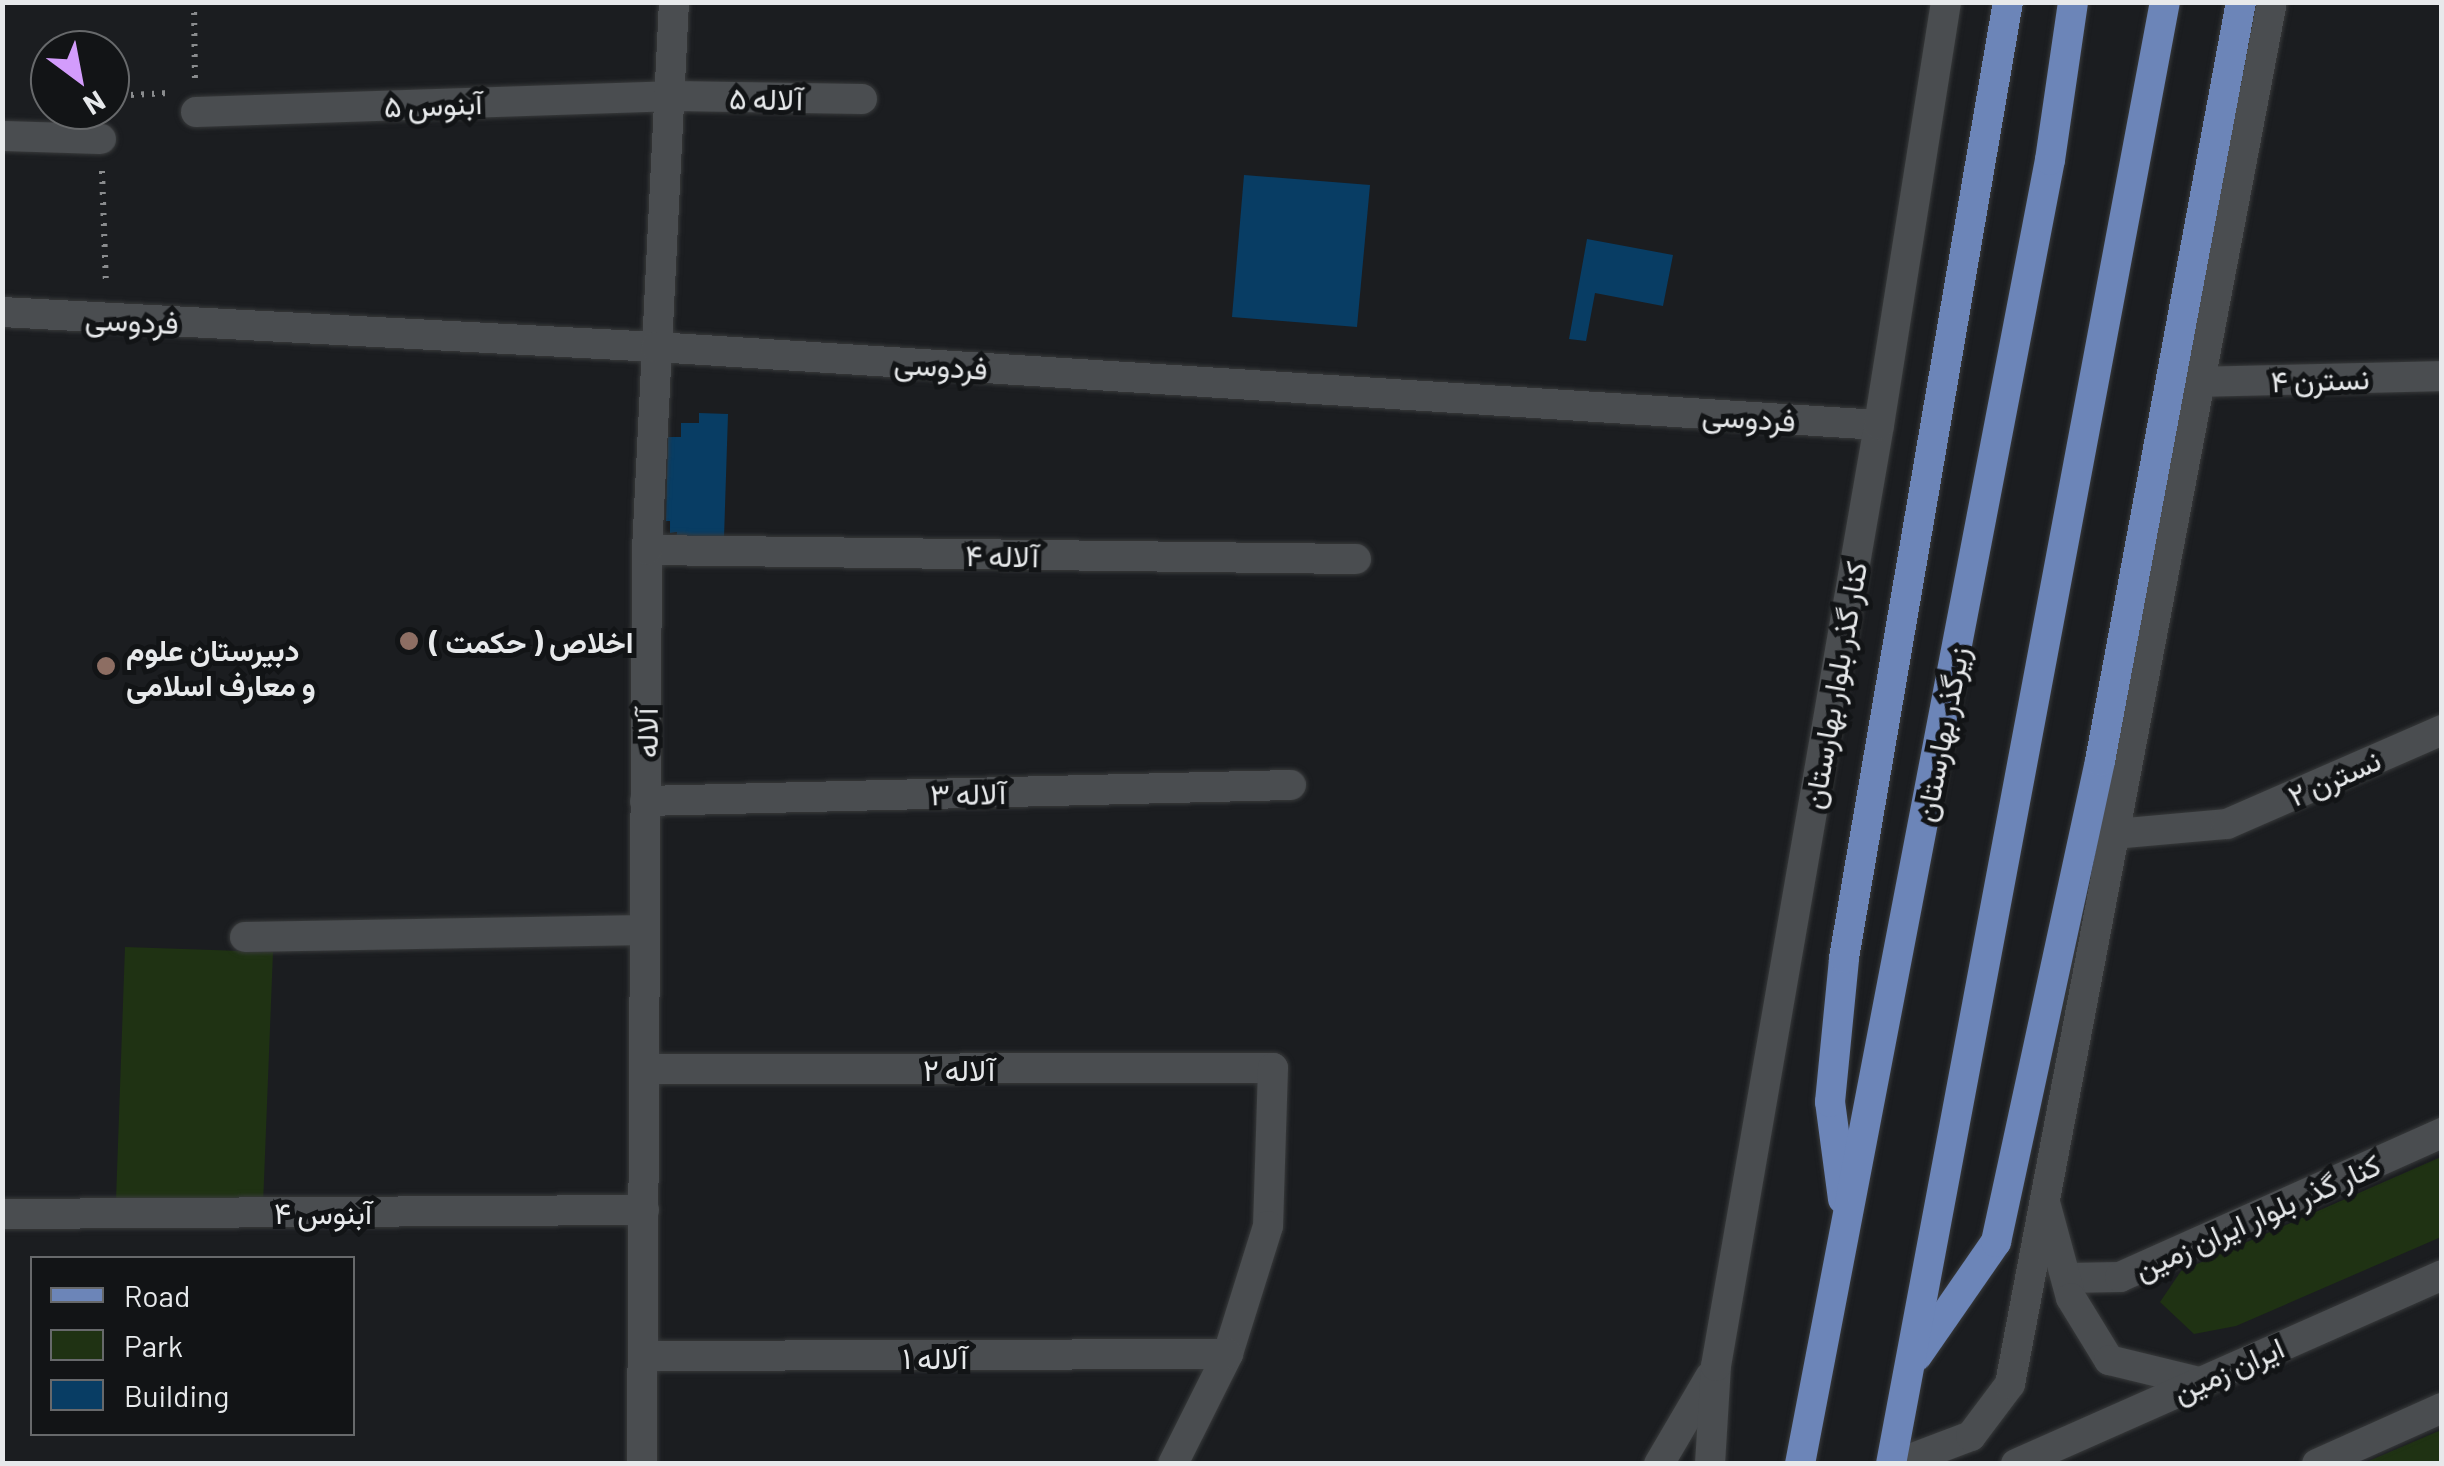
<!DOCTYPE html>
<meta charset="utf-8">
<style>
body{margin:0}
#map{position:relative;width:2444px;height:1466px;overflow:hidden;background:#1b1d20;font-family:Barlow,Vazirmatn,sans-serif}
div>[style]{position:absolute}
[style*='--x']{left:calc(var(--x)*1px);top:calc(var(--y)*1px);width:calc(var(--w)*1px);rotate:calc(var(--a)*1deg)}
.green>*{inset:0;background:#1f3213}
.building>*{inset:0;background:#083d64}
.path>*{height:6px;margin-top:-3px;transform-origin:0;background:repeating-linear-gradient(90deg,#8a8c8e 0 2.5px,transparent 0 10.5px)}
.roads{filter:drop-shadow(0 0 2px #383a3b) drop-shadow(0 0 2px #383a3b)}
.street>*{height:30px;margin:-15px;padding:0 15px;transform-origin:15px;border-radius:15px;background:#4a4d50}
.secondary>*{height:30px;margin:-15px;padding:0 15px;transform-origin:15px;border-radius:15px;background:#4a4d50}
.primary>*{height:30px;margin:-15px;padding:0 15px;transform-origin:15px;border-radius:15px;background:#6c85b8}
.dots>*{width:28px;height:28px;translate:-50% -50%;box-sizing:border-box;border:5px solid #121416;border-radius:50%}
span{translate:-50% -50%;white-space:nowrap;text-align:center;line-height:1.15;-webkit-text-stroke:10px #121416;paint-order:stroke}
.street-label{font-size:30px;color:#e7e9eb}
.poi-label{font-size:30px;color:#e7e9eb;font-weight:700}
.left{translate:0 -50%;text-align:left}
.frame{position:absolute;inset:0;border:5px solid #e7e9eb;pointer-events:none}
.legend{position:absolute;left:30px;top:1256px;width:325px;height:180px;box-sizing:border-box;background:#121416;border:2px solid #67696b;margin:0;padding:12px 18px;list-style:none;font-size:30px;color:#e7e9eb}
.legend li{display:flex;align-items:center;gap:20px;height:50px}
.legend b{width:50px;border:2px solid #67696b}
.north{position:absolute;left:30px;top:30px;width:100px;height:100px;box-sizing:border-box;background:#121416;border:2px solid #67696b;border-radius:50%;rotate:148deg;font-size:28px;font-weight:700;line-height:40px;text-align:center;color:#e7e9eb}
.north::after{content:'';display:block;margin:auto;width:35px;height:45px;background:#d39cfc;clip-path:polygon(50% 0,100% 100%,50% 72%,0 100%)}
</style>
<div id="map">
<div class="green">
<div style="clip-path:polygon(125px 947px,273px 952px,263px 1205px,116px 1200px)"></div>
<div style="clip-path:polygon(2441px 1157px,2441px 1237px,2236px 1326px,2194px 1334px,2160px 1302px,2181px 1271px)"></div>
<div style="clip-path:polygon(2441px 1430px,2441px 1463px,2364px 1463px)"></div>
</div>
<div class="building">
<div style="clip-path:polygon(1244px 175px,1370px 185px,1357px 327px,1232px 317px)"></div>
<div style="clip-path:polygon(1587px 239px,1673px 255px,1663px 306px,1595px 293px,1586px 341px,1569px 339px)"></div>
<div style="clip-path:polygon(699px 413px,728px 414px,724px 538px,676px 544px,677px 532px,670px 533px,670px 521px,666px 521px,668px 437px,681px 437px,681px 423px,699px 423px)"></div>
</div>
<div class="path">
<div style="--x:194;--y:2;--w:79;--a:89.3"></div>
<div style="--x:110;--y:96;--w:59;--a:-2.9"></div>
<div style="--x:102;--y:171;--w:113;--a:88"></div>
</div>
<div class="roads">
<div class="street">
<div style="--x:196;--y:112;--w:473;--a:-1.9"></div>
<div style="--x:669;--y:96;--w:193;--a:0.9"></div>
<div style="--x:2;--y:136;--w:99;--a:1.7"></div>
<div style="--x:2199;--y:382;--w:243;--a:-1.4"></div>
<div style="--x:647;--y:550;--w:709;--a:0.73"></div>
<div style="--x:645;--y:801;--w:646;--a:-1.42"></div>
<div style="--x:2114;--y:834;--w:113;--a:-5.1"></div>
<div style="--x:2227;--y:824;--w:235;--a:-23.6"></div>
<div style="--x:245;--y:937;--w:400;--a:-1"></div>
<div style="--x:644;--y:1069;--w:629;--a:-0.09"></div>
<div style="--x:1273;--y:1068;--w:158;--a:91.8"></div>
<div style="--x:1268;--y:1226;--w:134;--a:107.4"></div>
<div style="--x:1228;--y:1354;--w:123;--a:116.6"></div>
<div style="--x:2;--y:1214;--w:642;--a:-0.36"></div>
<div style="--x:2067;--y:1278;--w:53;--a:-1.1"></div>
<div style="--x:2120;--y:1277;--w:353;--a:-24.1"></div>
<div style="--x:643;--y:1356;--w:585;--a:-0.2"></div>
<div style="--x:642;--y:1464;--w:914;--a:-89.69"></div>
<div style="--x:647;--y:550;--w:549;--a:-87.18"></div>
</div>
<div class="secondary">
<div style="--x:2;--y:312;--w:655;--a:3.06"></div>
<div style="--x:656;--y:347;--w:1225;--a:3.65"></div>
<div style="--x:2046;--y:1206;--w:95;--a:74.8"></div>
<div style="--x:2071;--y:1298;--w:73;--a:58.5"></div>
<div style="--x:2109;--y:1360;--w:93;--a:13.7"></div>
<div style="--x:1659;--y:1464;--w:101;--a:-59.6"></div>
<div style="--x:1710;--y:1464;--w:98;--a:-86.5"></div>
<div style="--x:1716;--y:1366;--w:955;--a:-80.17"></div>
<div style="--x:1879;--y:425;--w:428;--a:-81"></div>
<div style="--x:1897;--y:1464;--w:79;--a:-20.7"></div>
<div style="--x:1971;--y:1436;--w:65;--a:-53.1"></div>
<div style="--x:2010;--y:1384;--w:1407;--a:-79.27"></div>
<div style="--x:2016;--y:1464;--w:466;--a:-23.9"></div>
<div style="--x:2317;--y:1464;--w:137;--a:-24.1"></div>
</div>
<div class="primary">
<div style="--x:1843;--y:1199;--w:98;--a:-97.6"></div>
<div style="--x:1830;--y:1102;--w:145;--a:-84.4"></div>
<div style="--x:1844;--y:958;--w:970;--a:-80.27"></div>
<div style="--x:1917;--y:1356;--w:139;--a:-55.3"></div>
<div style="--x:1996;--y:1242;--w:492;--a:-77.8"></div>
<div style="--x:2100;--y:761;--w:772;--a:-79.48"></div>
<div style="--x:1800;--y:1464;--w:1328;--a:-79.15"></div>
<div style="--x:2050;--y:160;--w:160;--a:-81.7"></div>
<div style="--x:1891;--y:1464;--w:1487;--a:-79.39"></div>
</div>
</div>
<div class="dots">
<div style="left:409px;top:641px;background:#8d6e63"></div>
<div style="left:106px;top:666px;background:#8d6e63"></div>
</div>
<div class="street-label">
<span style="left:766px;top:98px;rotate:1deg">آلاله ۵</span>
<span style="left:433px;top:104px;rotate:-2deg">آبنوس ۵</span>
<span style="left:132px;top:320px;rotate:3deg">فردوسی</span>
<span style="left:941px;top:365px;rotate:4deg">فردوسی</span>
<span style="left:2320px;top:379px;rotate:-2deg">نسترن ۴</span>
<span style="left:1749px;top:417px;rotate:4deg">فردوسی</span>
<span style="left:1002px;top:555px;rotate:1deg">آلاله ۴</span>
<span style="left:1834px;top:685px;rotate:-80deg">کنار گذر بلوار بهارستان</span>
<span style="left:646px;top:733px;rotate:-90deg">آلاله</span>
<span style="left:1941px;top:734px;rotate:-79deg">زیرگذر بهارستان</span>
<span style="left:2334px;top:777px;rotate:-24deg">نسترن ۲</span>
<span style="left:968px;top:793px;rotate:-1deg">آلاله ۳</span>
<span style="left:959px;top:1069px">آلاله ۲</span>
<span style="left:323px;top:1212px">آبنوس ۴</span>
<span style="left:2257px;top:1216px;rotate:-24deg">کنار گذر بلوار ایران زمین</span>
<span style="left:935px;top:1357px">آلاله ۱</span>
<span style="left:2228px;top:1369px;rotate:-24deg">ایران زمین</span>
</div>
<div class="poi-label">
<span class="left" style="left:429px;top:641px">اخلاص ( حکمت )</span>
<span class="left" style="left:126px;top:666px">دبیرستان علوم<br>و معارف اسلامی</span>
</div>
<div class="frame"></div>
<ul class="legend">
<li><b style="height:12px;background:#6c85b8"></b>Road</li>
<li><b style="height:28px;background:#1f3213"></b>Park</li>
<li><b style="height:28px;background:#083d64"></b>Building</li>
</ul>
<div class="north">N</div>
</div>
